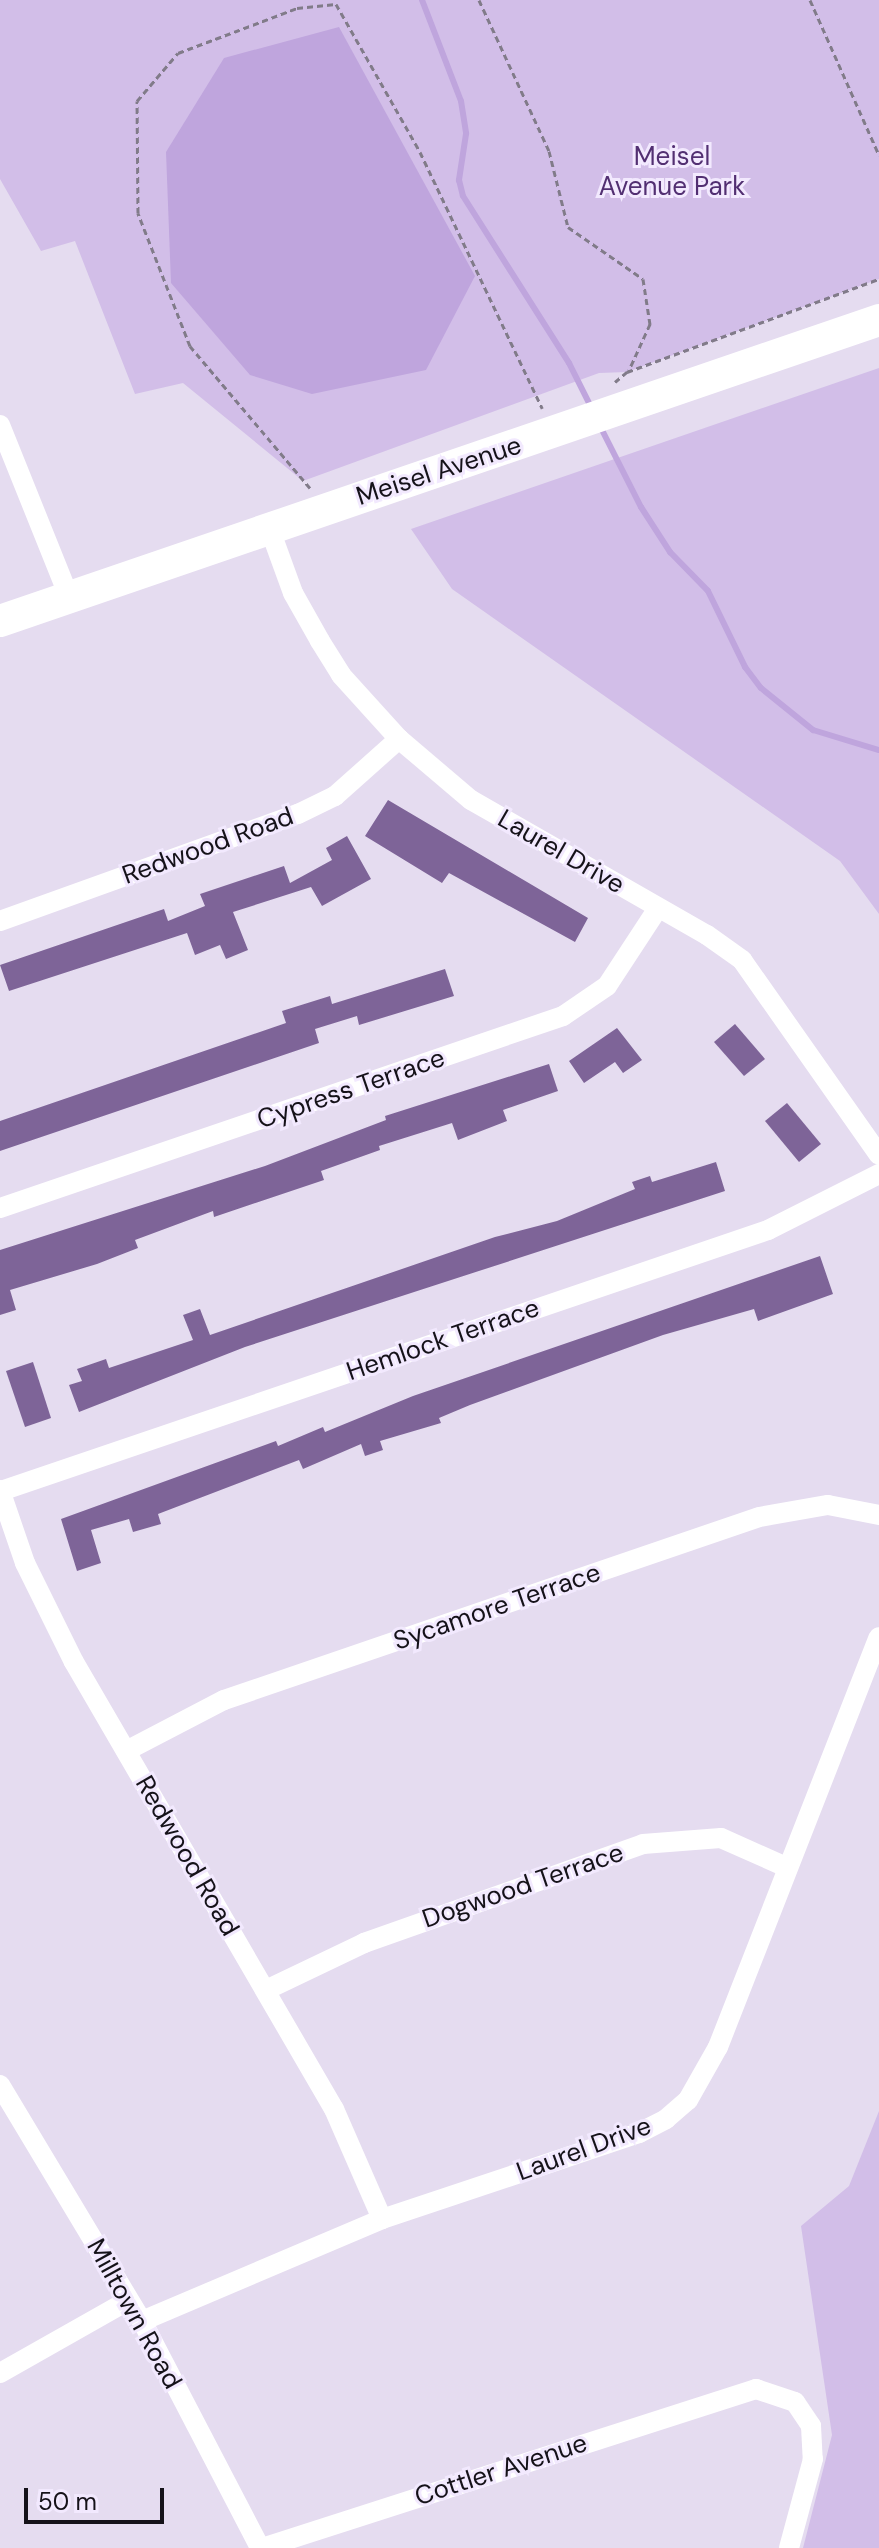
<!DOCTYPE html>
<style>
body{margin:0}
#map{position:relative;width:879px;height:2548px;overflow:hidden;background:#e5dcf0;font-family:"DM Sans",sans-serif}
div>[style]{position:absolute}
.green>*{inset:0;background:#d2bee8}
.water>*{inset:0;background:#bfa5dd}
.stream>*{height:6px;margin:-3px;padding:0 3px;transform-origin:3px;border-radius:3px;background:#bfa5dd}
.building>*{inset:0;background:#7e6498}
.path>*{height:3px;margin-top:-1.5px;transform-origin:0;background:repeating-linear-gradient(90deg,#817b89 0 6px,transparent 0 10px)}
.street>*{height:20px;margin:-10px;padding:0 10px;transform-origin:10px;border-radius:10px;background:#fff}
.primary>*{height:32px;margin:-16px;padding:0 16px;transform-origin:16px;border-radius:16px;background:#fff}
span{translate:-50% -50%;white-space:nowrap;text-align:center;line-height:1.15;-webkit-text-stroke:6px #f2e9fe;paint-order:stroke}
.park-label{font-size:26px;color:#522f72}
.street-label{font-size:26px;color:#151219}
.scale{position:absolute;left:24px;top:2488px;width:140px;height:36px;box-sizing:border-box;border:4px solid #151219;border-top:0;padding-left:10px;font-size:24px;line-height:28px;white-space:nowrap;color:#151219;-webkit-text-stroke:6px #f2e9fe;paint-order:stroke}
</style>
<div id="map">
<div class="green">
<i style="clip-path:polygon(0 0,879px 0,879px 279px,627px 372px,599px 373px,303px 481px,183px 383px,135px 394px,75px 241px,41px 251px,0 179px)"></i>
<i style="clip-path:polygon(879px 368px,879px 914px,840px 861px,452px 589px,411px 529px)"></i>
<i style="clip-path:polygon(879px 2111px,879px 2548px,803px 2548px,832px 2435px,801px 2226px,849px 2186px)"></i>
</div>
<div class="water">
<i style="clip-path:polygon(339px 27px,475px 276px,426px 370px,312px 394px,250px 375px,171px 283px,166px 152px,224px 58px)"></i>
</div>
<div class="stream">
<i style="left:422px;top:0;width:108px;rotate:68.9deg"></i>
<i style="left:461px;top:101px;width:33px;rotate:81deg"></i>
<i style="left:466px;top:134px;width:47px;rotate:98.7deg"></i>
<i style="left:459px;top:180px;width:16px;rotate:76deg"></i>
<i style="left:463px;top:196px;width:198px;rotate:57.6deg"></i>
<i style="left:569px;top:363px;width:49px;rotate:63.4deg"></i>
<i style="left:599px;top:424px;width:93px;rotate:63.2deg"></i>
<i style="left:641px;top:507px;width:54px;rotate:57.2deg"></i>
<i style="left:670px;top:552px;width:54px;rotate:45.7deg"></i>
<i style="left:708px;top:591px;width:85px;rotate:64deg"></i>
<i style="left:745px;top:667px;width:26px;rotate:53deg"></i>
<i style="left:761px;top:688px;width:67px;rotate:38.9deg"></i>
<i style="left:813px;top:730px;width:69px;rotate:16.9deg"></i>
</div>
<div class="building">
<i style="clip-path:polygon(388px 800px,588px 918px,575px 942px,449px 873px,442px 883px,365px 836px)"></i>
<i style="clip-path:polygon(347px 836px,371px 879px,322px 906px,311px 887px,233px 912px,248px 950px,226px 959px,220px 945px,195px 955px,187px 933px,9px 991px,0 965px,164px 909px,168px 921px,205px 906px,200px 894px,284px 866px,290px 883px,332px 860px,326px 848px)"></i>
<i style="clip-path:polygon(445px 969px,454px 996px,359px 1025px,357px 1016px,315px 1029px,319px 1043px,0 1151px,0 1121px,286px 1023px,282px 1011px,330px 996px,332px 1004px)"></i>
<i style="clip-path:polygon(735px 1024px,765px 1059px,744px 1076px,714px 1042px)"></i>
<i style="clip-path:polygon(617px 1028px,642px 1060px,623px 1073px,615px 1062px,584px 1083px,569px 1061px)"></i>
<i style="clip-path:polygon(549px 1064px,558px 1091px,503px 1110px,507px 1121px,458px 1140px,452px 1123px,379px 1146px,380px 1150px,321px 1171px,324px 1180px,214px 1217px,213px 1211px,135px 1240px,138px 1248px,97px 1264px,10px 1290px,16px 1310px,0 1315px,0 1250px,265px 1166px,386px 1120px,385px 1116px)"></i>
<i style="clip-path:polygon(787px 1103px,821px 1144px,799px 1162px,765px 1121px)"></i>
<i style="clip-path:polygon(716px 1162px,725px 1191px,245px 1347px,79px 1412px,69px 1385px,82px 1381px,77px 1369px,106px 1359px,109px 1368px,193px 1340px,183px 1315px,200px 1309px,210px 1335px,495px 1237px,557px 1221px,635px 1189px,632px 1182px,650px 1176px,652px 1182px)"></i>
<i style="clip-path:polygon(820px 1256px,833px 1294px,758px 1321px,754px 1309px,663px 1335px,470px 1405px,439px 1418px,441px 1423px,380px 1441px,383px 1450px,365px 1456px,361px 1444px,303px 1469px,299px 1460px,158px 1514px,161px 1524px,133px 1532px,129px 1519px,91px 1530px,101px 1563px,77px 1571px,61px 1519px,276px 1441px,278px 1446px,323px 1427px,325px 1432px,413px 1396px)"></i>
<i style="clip-path:polygon(33px 1362px,51px 1418px,25px 1427px,6px 1371px)"></i>
</div>
<div class="path">
<i style="left:479px;top:0;width:166px;rotate:65.1deg"></i>
<i style="left:549px;top:151px;width:78px;rotate:76deg"></i>
<i style="left:568px;top:227px;width:91px;rotate:34.7deg"></i>
<i style="left:643px;top:279px;width:46px;rotate:81.2deg"></i>
<i style="left:650px;top:324px;width:51px;rotate:114.5deg"></i>
<i style="left:810px;top:0;width:170px;rotate:66deg"></i>
<i style="left:615px;top:382px;width:16px;rotate:-40deg"></i>
<i style="left:627px;top:372px;width:269px;rotate:-20.3deg"></i>
<i style="left:310px;top:488px;width:186px;rotate:-130.2deg"></i>
<i style="left:190px;top:346px;width:143px;rotate:-111.4deg"></i>
<i style="left:138px;top:213px;width:112px;rotate:-90.5deg"></i>
<i style="left:137px;top:101px;width:63px;rotate:-49.5deg"></i>
<i style="left:178px;top:53px;width:127px;rotate:-20.7deg"></i>
<i style="left:297px;top:8px;width:39px;rotate:-6deg"></i>
<i style="left:336px;top:4px;width:170px;rotate:60.4deg"></i>
<i style="left:420px;top:152px;width:284px;rotate:64.5deg"></i>
</div>
<div class="street">
<i style="left:0;top:425px;width:185px;rotate:68.1deg"></i>
<i style="left:269px;top:527px;width:70px;rotate:70deg"></i>
<i style="left:293px;top:593px;width:55px;rotate:60.6deg"></i>
<i style="left:320px;top:641px;width:40px;rotate:58deg"></i>
<i style="left:341px;top:675px;width:86px;rotate:47.8deg"></i>
<i style="left:399px;top:739px;width:94px;rotate:40.3deg"></i>
<i style="left:471px;top:800px;width:272px;rotate:29.8deg"></i>
<i style="left:707px;top:935px;width:43px;rotate:35.5deg"></i>
<i style="left:742px;top:960px;width:238px;rotate:54.9deg"></i>
<i style="left:0;top:921px;width:317px;rotate:-19.8deg"></i>
<i style="left:298px;top:814px;width:41px;rotate:-25.9deg"></i>
<i style="left:335px;top:796px;width:86px;rotate:-41.7deg"></i>
<i style="left:0;top:1208px;width:595px;rotate:-18.83deg"></i>
<i style="left:563px;top:1016px;width:53px;rotate:-34.3deg"></i>
<i style="left:607px;top:986px;width:93px;rotate:-56.8deg"></i>
<i style="left:0;top:1490px;width:77px;rotate:71.1deg"></i>
<i style="left:25px;top:1563px;width:110px;rotate:63.7deg"></i>
<i style="left:74px;top:1662px;width:517px;rotate:59.82deg"></i>
<i style="left:334px;top:2109px;width:120px;rotate:66.4deg"></i>
<i style="left:1px;top:1491px;width:810px;rotate:-18.79deg"></i>
<i style="left:768px;top:1230px;width:124px;rotate:-26.8deg"></i>
<i style="left:126px;top:1751px;width:110px;rotate:-27.5deg"></i>
<i style="left:224px;top:1700px;width:565px;rotate:-18.88deg"></i>
<i style="left:759px;top:1517px;width:70px;rotate:-9.9deg"></i>
<i style="left:828px;top:1505px;width:52px;rotate:11.1deg"></i>
<i style="left:266px;top:1990px;width:109px;rotate:-25.6deg"></i>
<i style="left:364px;top:1943px;width:296px;rotate:-19.5deg"></i>
<i style="left:643px;top:1844px;width:78px;rotate:-4.4deg"></i>
<i style="left:721px;top:1838px;width:71px;rotate:24deg"></i>
<i style="left:0;top:2085px;width:275px;rotate:59deg"></i>
<i style="left:142px;top:2321px;width:256px;rotate:62.5deg"></i>
<i style="left:142px;top:2321px;width:261px;rotate:-23deg"></i>
<i style="left:382px;top:2219px;width:271px;rotate:-18.5deg"></i>
<i style="left:639px;top:2133px;width:30px;rotate:-27deg"></i>
<i style="left:666px;top:2119px;width:29px;rotate:-41deg"></i>
<i style="left:688px;top:2100px;width:61px;rotate:-60.5deg"></i>
<i style="left:718px;top:2047px;width:440px;rotate:-68.6deg"></i>
<i style="left:0;top:2373px;width:148px;rotate:-29.5deg"></i>
<i style="left:262px;top:2548px;width:519px;rotate:-17.84deg"></i>
<i style="left:756px;top:2389px;width:41px;rotate:18.4deg"></i>
<i style="left:795px;top:2402px;width:29px;rotate:56deg"></i>
<i style="left:811px;top:2426px;width:33px;rotate:87deg"></i>
<i style="left:813px;top:2459px;width:92px;rotate:105.1deg"></i>
</div>
<div class="primary">
<i style="left:0;top:621px;width:929px;rotate:-18.9deg"></i>
</div>
<div class="park-label">
<span style="left:672px;top:172px">Meisel<br>Avenue Park</span>
</div>
<div class="street-label">
<span style="left:439px;top:471px;rotate:-18deg">Meisel Avenue</span>
<span style="left:208px;top:846px;rotate:-20deg">Redwood Road</span>
<span style="left:561px;top:852px;rotate:30deg">Laurel Drive</span>
<span style="left:351px;top:1089px;rotate:-19deg">Cypress Terrace</span>
<span style="left:443px;top:1340px;rotate:-19deg">Hemlock Terrace</span>
<span style="left:497px;top:1607px;rotate:-19deg">Sycamore Terrace</span>
<span style="left:187px;top:1856px;rotate:60deg">Redwood Road</span>
<span style="left:523px;top:1886px;rotate:-19deg">Dogwood Terrace</span>
<span style="left:584px;top:2149px;rotate:-20deg">Laurel Drive</span>
<span style="left:134px;top:2314px;rotate:61deg">Milltown Road</span>
<span style="left:501px;top:2470px;rotate:-18deg">Cottler Avenue</span>
</div>
<div class="scale">50 m</div>
</div>
